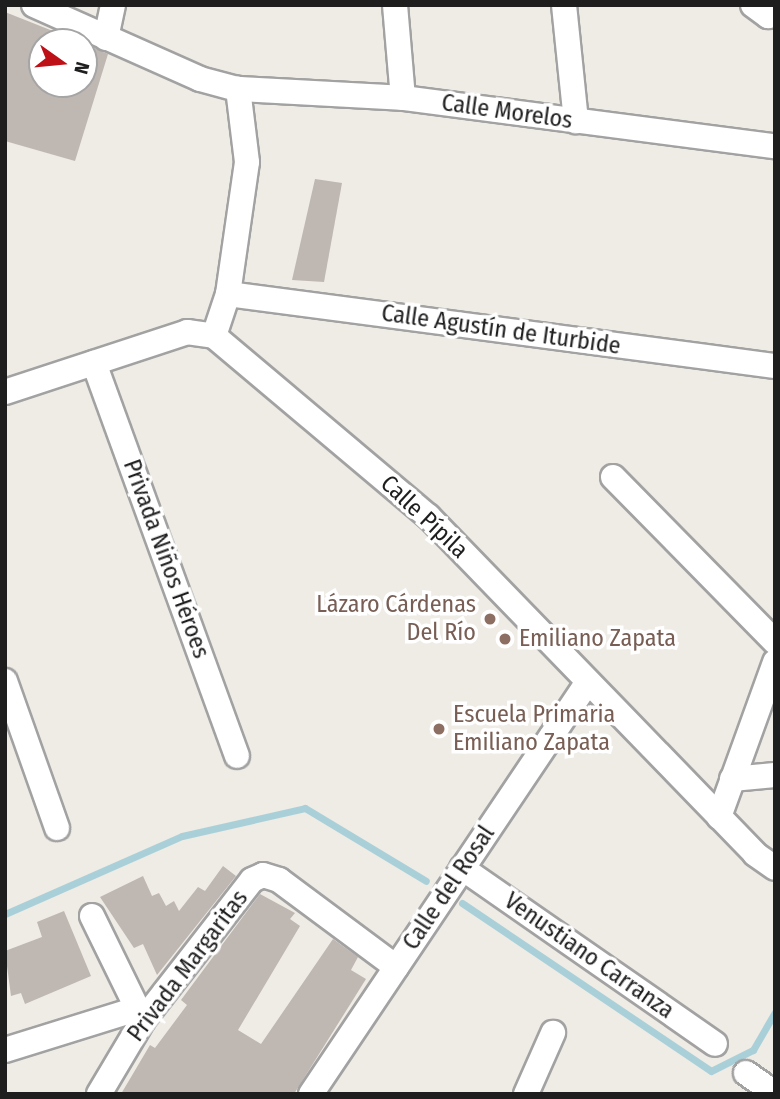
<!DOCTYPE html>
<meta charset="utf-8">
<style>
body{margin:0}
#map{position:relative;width:780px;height:1099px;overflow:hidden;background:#efebe5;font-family:"Fira Sans Condensed",sans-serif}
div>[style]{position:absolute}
.stream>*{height:7px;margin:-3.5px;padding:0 3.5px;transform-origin:3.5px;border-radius:3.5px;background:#a9d0d9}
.building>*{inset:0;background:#bfb7b2}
.roads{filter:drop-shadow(2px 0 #a2a2a2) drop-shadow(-2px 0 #a2a2a2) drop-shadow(0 2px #a2a2a2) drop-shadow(0 -2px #a2a2a2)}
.minor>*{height:24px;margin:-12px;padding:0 12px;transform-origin:12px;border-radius:12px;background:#fff}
.dots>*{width:19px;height:19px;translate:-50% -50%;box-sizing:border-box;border:4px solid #fff;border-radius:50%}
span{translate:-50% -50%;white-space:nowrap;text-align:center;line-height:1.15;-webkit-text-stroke:7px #fff;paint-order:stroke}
.street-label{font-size:24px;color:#1e1e1e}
.education-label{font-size:24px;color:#785e54}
.right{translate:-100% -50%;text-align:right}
.left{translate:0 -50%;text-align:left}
.frame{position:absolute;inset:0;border:7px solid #1e1e1e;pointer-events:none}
.north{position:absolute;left:28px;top:28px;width:70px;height:70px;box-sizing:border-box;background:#fff;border:2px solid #a5a5a5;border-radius:50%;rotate:105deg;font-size:19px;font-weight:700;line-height:28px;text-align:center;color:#1e1e1e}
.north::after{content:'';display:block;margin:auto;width:24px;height:32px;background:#bd1017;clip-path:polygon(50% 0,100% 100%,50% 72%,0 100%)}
</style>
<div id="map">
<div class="stream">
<i style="left:462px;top:903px;width:300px;rotate:34deg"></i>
<i style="left:711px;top:1071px;width:47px;rotate:-26.6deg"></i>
<i style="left:753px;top:1050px;width:44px;rotate:-59.9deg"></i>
<i style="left:5px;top:914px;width:193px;rotate:-23.8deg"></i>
<i style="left:182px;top:836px;width:126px;rotate:-12.8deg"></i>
<i style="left:305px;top:808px;width:141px;rotate:31.1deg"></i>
</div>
<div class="building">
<i style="clip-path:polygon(5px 12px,78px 41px,42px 42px,42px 84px,84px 84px,84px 44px,108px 54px,75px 161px,5px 141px)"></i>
<i style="clip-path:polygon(315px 179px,342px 183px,324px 282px,292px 280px)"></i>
<i style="clip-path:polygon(223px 866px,236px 876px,157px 975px,143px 944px,134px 948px,100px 897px,143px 876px,152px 896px,159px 893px,166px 906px,174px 901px,179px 911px,198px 887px,205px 891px)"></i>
<i style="clip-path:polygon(260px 894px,295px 913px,290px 919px,300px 926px,238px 1030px,261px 1044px,333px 939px,358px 957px,351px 970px,366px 979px,294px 1094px,121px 1094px,150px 1045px,155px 1048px,187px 1005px,181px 1000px)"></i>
<i style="clip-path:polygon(64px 911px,91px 976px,25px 1004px,21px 993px,11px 996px,5px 951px,42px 937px,37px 922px)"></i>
</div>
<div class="roads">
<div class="minor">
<i style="left:34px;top:5px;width:182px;rotate:24deg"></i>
<i style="left:200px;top:79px;width:39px;rotate:15deg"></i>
<i style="left:238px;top:89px;width:165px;rotate:3.1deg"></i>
<i style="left:403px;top:98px;width:375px;rotate:7.4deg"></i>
<i style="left:395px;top:5px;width:93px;rotate:85.1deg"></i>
<i style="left:564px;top:5px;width:117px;rotate:84.1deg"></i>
<i style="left:753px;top:5px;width:19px;rotate:36deg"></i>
<i style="left:768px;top:16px;width:12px;rotate:-66deg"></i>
<i style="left:106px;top:38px;width:34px;rotate:-78deg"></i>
<i style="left:228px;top:294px;width:552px;rotate:7.5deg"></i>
<i style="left:214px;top:336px;width:44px;rotate:-71.6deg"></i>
<i style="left:228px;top:294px;width:133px;rotate:-81.8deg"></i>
<i style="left:247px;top:162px;width:74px;rotate:-97deg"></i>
<i style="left:94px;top:363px;width:418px;rotate:70deg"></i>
<i style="left:5px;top:392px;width:192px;rotate:-18.2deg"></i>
<i style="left:187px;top:332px;width:27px;rotate:8deg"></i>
<i style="left:214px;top:336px;width:280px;rotate:40.1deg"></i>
<i style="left:428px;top:516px;width:470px;rotate:45.9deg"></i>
<i style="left:755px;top:854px;width:24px;rotate:35deg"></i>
<i style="left:613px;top:477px;width:231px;rotate:45.5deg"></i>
<i style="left:5px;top:681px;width:156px;rotate:70.5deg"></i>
<i style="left:732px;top:779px;width:43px;rotate:-5.3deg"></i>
<i style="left:719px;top:817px;width:165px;rotate:-70.1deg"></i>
<i style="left:462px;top:868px;width:308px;rotate:34.8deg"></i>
<i style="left:92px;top:916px;width:116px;rotate:63.9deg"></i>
<i style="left:5px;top:1050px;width:138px;rotate:-17.3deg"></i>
<i style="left:746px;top:1073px;width:35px;rotate:35deg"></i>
<i style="left:99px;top:1094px;width:86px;rotate:-59.3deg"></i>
<i style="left:143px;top:1020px;width:177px;rotate:-52.1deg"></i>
<i style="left:252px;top:880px;width:12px;rotate:-24deg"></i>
<i style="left:263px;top:875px;width:17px;rotate:17deg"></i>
<i style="left:279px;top:880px;width:146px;rotate:36.6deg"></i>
<i style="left:311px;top:1094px;width:496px;rotate:-56.1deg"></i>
<i style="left:526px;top:1094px;width:67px;rotate:-66.1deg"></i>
</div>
</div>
<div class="dots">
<i style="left:490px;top:619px;background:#8d6e63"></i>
<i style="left:505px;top:639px;background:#8d6e63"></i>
<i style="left:439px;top:729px;background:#8d6e63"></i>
</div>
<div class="street-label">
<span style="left:507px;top:112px;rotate:8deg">Calle Morelos</span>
<span style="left:501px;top:330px;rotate:8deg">Calle Agustín de Iturbide</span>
<span style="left:424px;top:517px;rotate:43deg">Calle Pípila</span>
<span style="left:166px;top:559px;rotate:70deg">Privada Niños Héroes</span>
<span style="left:449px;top:888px;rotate:-56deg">Calle del Rosal</span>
<span style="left:589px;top:956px;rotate:35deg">Venustiano Carranza</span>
<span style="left:188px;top:966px;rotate:-53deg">Privada Margaritas</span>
</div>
<div class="education-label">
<span class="right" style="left:476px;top:619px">Lázaro Cárdenas<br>Del Río</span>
<span class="left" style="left:519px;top:639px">Emiliano Zapata</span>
<span class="left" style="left:453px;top:729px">Escuela Primaria<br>Emiliano Zapata</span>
</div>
<div class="frame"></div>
<div class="north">N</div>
</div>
